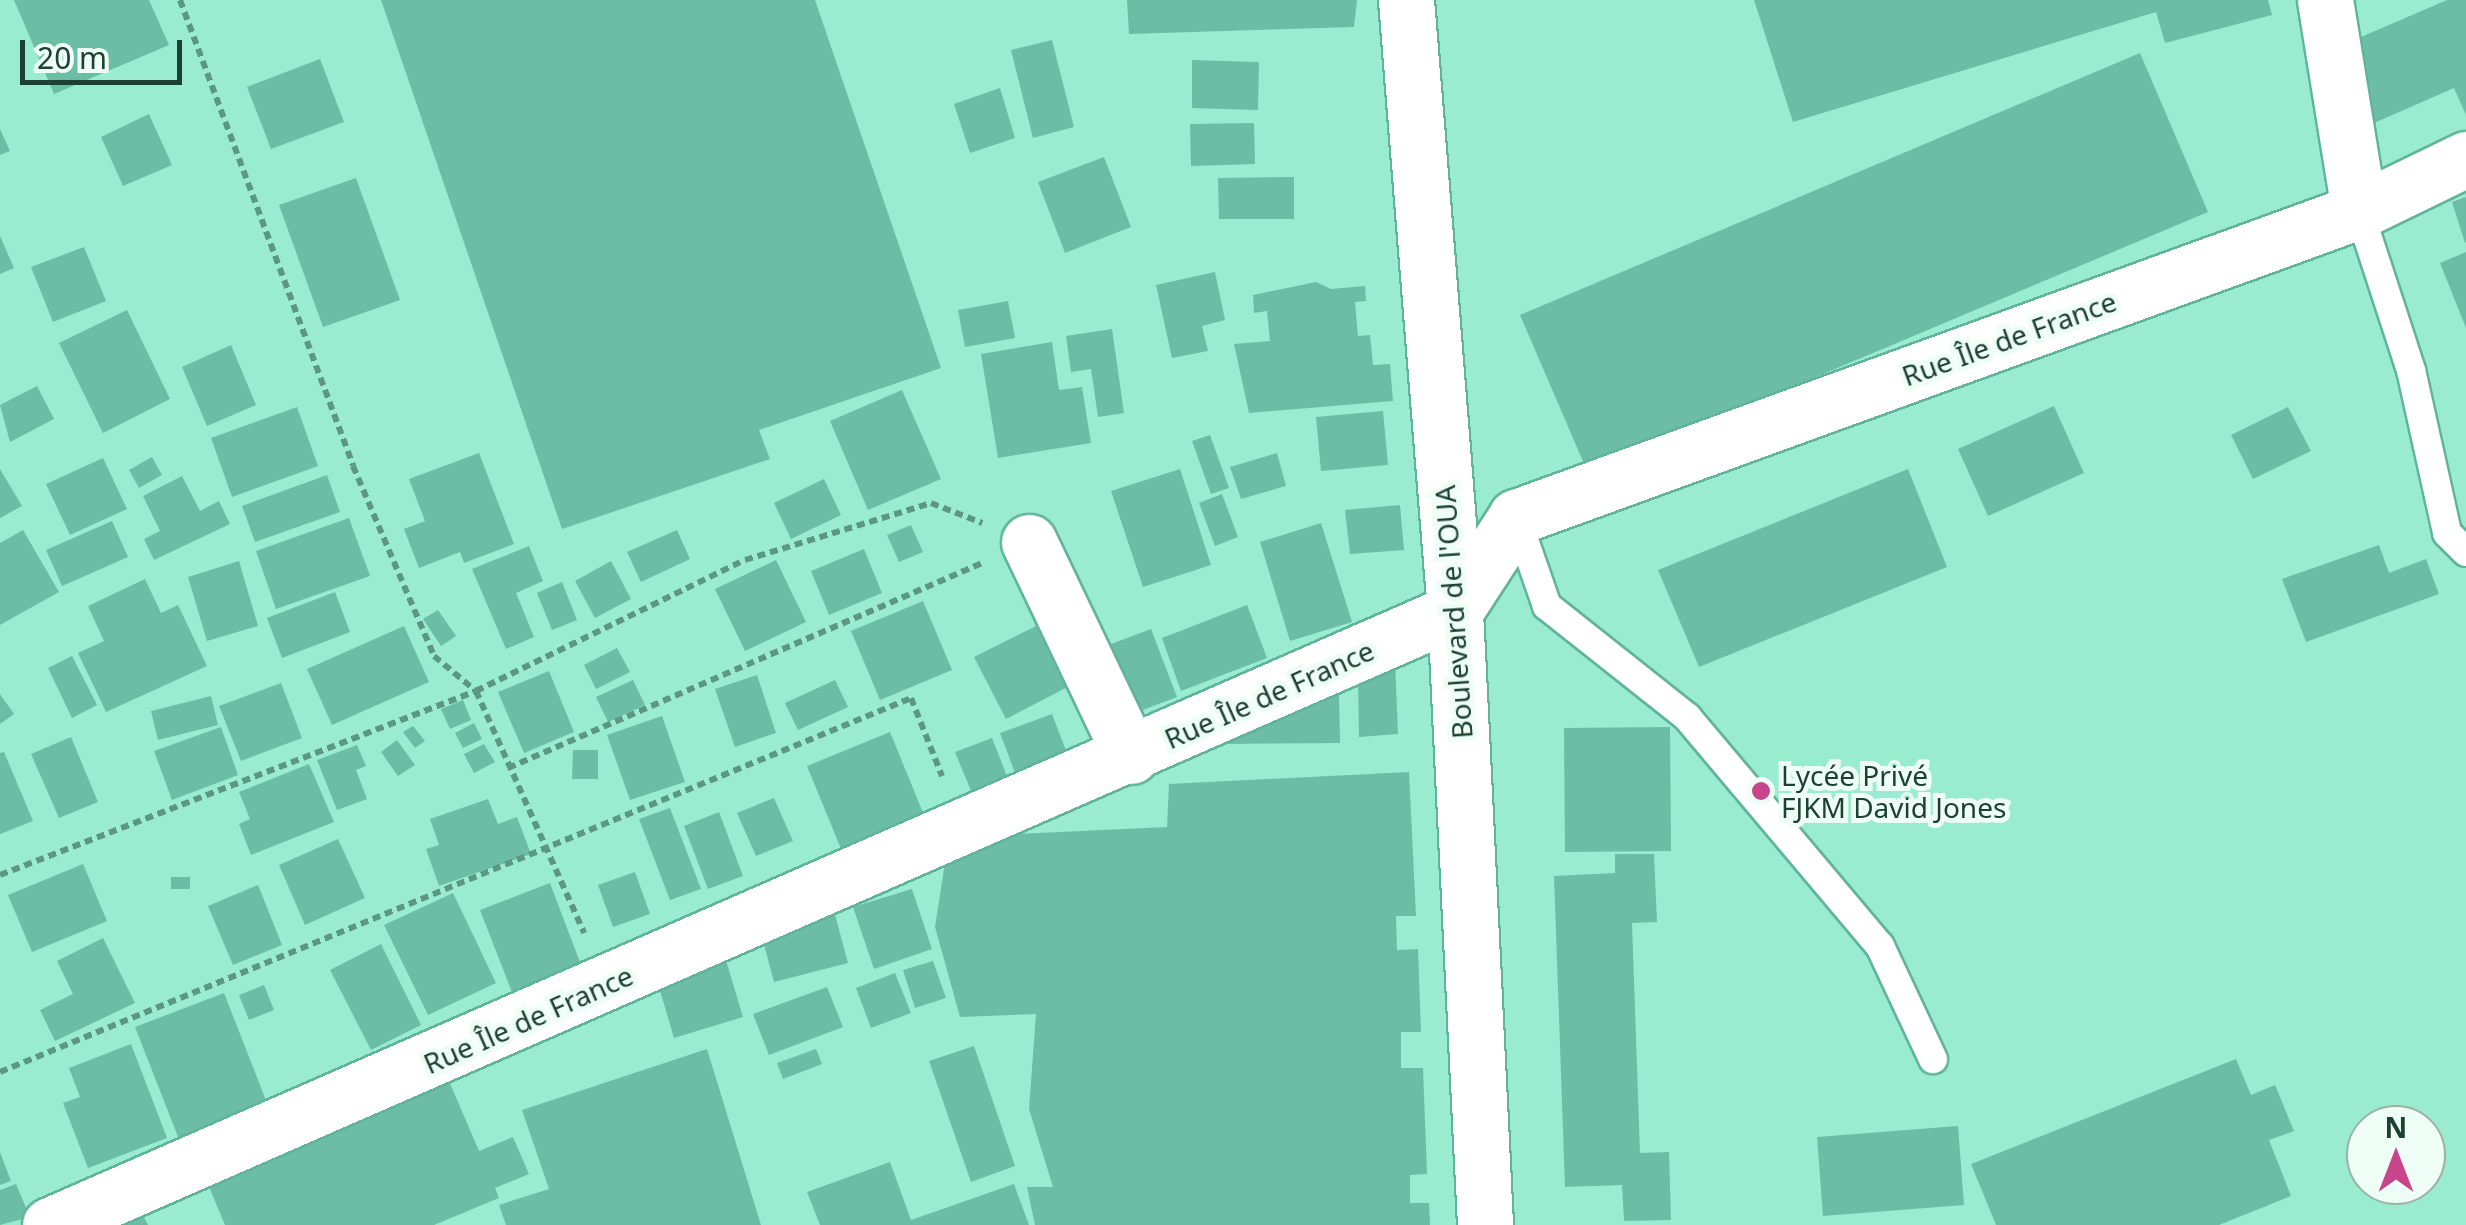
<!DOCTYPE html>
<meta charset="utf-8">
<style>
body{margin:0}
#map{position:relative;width:2466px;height:1225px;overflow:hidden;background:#99ecd0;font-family:"Noto Sans",sans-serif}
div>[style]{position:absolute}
.building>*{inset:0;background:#6bbea3}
.path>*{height:6px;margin-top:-3px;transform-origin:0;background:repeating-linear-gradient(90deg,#5c9784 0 8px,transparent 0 13px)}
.roads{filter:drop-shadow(2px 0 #61b49a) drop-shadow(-2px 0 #61b49a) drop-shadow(0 2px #61b49a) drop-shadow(0 -2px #61b49a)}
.service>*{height:28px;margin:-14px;padding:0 14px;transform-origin:14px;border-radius:14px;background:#fff}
.minor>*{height:55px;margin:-27.5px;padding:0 27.5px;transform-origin:27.5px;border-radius:27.5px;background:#fff}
.secondary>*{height:55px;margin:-27.5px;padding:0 27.5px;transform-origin:27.5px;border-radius:27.5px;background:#fff}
.dots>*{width:28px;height:28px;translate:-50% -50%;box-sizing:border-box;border:5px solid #eefef7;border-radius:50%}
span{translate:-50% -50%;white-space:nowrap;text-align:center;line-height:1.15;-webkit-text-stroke:10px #eefef7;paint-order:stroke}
.street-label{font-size:28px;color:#1d4035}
.poi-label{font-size:28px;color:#1d4035}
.left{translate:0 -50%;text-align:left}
.north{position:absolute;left:2346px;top:1105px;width:100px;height:100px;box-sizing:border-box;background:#eefef7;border:2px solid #9ab2a9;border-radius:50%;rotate:0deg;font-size:28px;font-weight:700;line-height:40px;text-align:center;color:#1d4035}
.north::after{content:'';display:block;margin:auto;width:35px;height:45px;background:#c8458c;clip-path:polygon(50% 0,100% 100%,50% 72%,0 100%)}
.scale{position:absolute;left:20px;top:40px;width:162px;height:45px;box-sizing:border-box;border:5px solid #1d4035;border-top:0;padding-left:12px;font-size:30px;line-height:35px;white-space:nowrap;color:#1d4035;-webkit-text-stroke:8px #eefef7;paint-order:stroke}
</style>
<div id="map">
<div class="building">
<i style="clip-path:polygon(14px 0,149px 0,169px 45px,54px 94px)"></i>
<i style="clip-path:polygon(381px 0,815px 0,941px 368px,759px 430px,770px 459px,562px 529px)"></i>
<i style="clip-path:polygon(1127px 0,1357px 0,1354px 27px,1129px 34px)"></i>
<i style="clip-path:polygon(1754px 0,2268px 0,2272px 15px,2165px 43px,2156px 12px,1793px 122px)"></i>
<i style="clip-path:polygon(2447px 0,2466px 0,2466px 115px,2454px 88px,2374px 123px,2340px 46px)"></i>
<i style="clip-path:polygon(1052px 40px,1074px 127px,1033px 138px,1011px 50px)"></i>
<i style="clip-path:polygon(2140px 53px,2208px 212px,1588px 473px,1520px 315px)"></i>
<i style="clip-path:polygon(320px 59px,344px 122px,271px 149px,247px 87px)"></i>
<i style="clip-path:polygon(1192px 60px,1259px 62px,1258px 110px,1192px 108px)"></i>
<i style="clip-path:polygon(1000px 88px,1015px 138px,970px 153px,954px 104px)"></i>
<i style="clip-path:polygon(149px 114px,172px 165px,123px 186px,101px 137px)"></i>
<i style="clip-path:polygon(1254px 123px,1255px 164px,1191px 166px,1190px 124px)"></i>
<i style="clip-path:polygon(0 129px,10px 151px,0 155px)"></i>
<i style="clip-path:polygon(1104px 157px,1131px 227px,1065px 253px,1038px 182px)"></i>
<i style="clip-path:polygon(1294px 177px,1294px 219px,1219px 219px,1218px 178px)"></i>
<i style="clip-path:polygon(356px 178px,400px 300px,323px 327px,279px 205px)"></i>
<i style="clip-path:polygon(2466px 197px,2466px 242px,2465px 243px,2452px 202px)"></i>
<i style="clip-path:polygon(0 236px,14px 268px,0 274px)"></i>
<i style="clip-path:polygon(84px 247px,106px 301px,53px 322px,31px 267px)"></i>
<i style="clip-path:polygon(2466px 252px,2466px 328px,2440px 263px)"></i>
<i style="clip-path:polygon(1215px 272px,1225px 320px,1202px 326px,1208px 351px,1172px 358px,1156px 285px)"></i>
<i style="clip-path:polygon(1316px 282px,1331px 289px,1365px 286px,1366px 301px,1355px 302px,1358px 336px,1370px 335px,1373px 365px,1390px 364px,1393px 401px,1249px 413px,1234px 344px,1270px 341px,1267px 311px,1254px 313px,1253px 295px)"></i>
<i style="clip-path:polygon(1008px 301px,1015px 338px,965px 347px,958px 310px)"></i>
<i style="clip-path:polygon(127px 310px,170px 399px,103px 433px,59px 343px)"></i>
<i style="clip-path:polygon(1112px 329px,1124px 413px,1098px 417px,1091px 369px,1071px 372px,1066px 336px)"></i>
<i style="clip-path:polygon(1052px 342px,1059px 390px,1082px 387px,1091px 443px,998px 458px,981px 354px)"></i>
<i style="clip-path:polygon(231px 345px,256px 405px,207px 426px,182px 367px)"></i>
<i style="clip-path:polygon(37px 386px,54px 419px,10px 442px,0 405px)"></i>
<i style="clip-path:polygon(902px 390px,941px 479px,868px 510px,830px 421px)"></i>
<i style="clip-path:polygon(2054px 406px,2084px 473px,1988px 516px,1958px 449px)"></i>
<i style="clip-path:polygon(297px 407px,318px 466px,232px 497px,211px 438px)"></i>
<i style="clip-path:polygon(2288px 407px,2311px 451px,2253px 479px,2231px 435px)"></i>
<i style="clip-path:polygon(1383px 411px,1388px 465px,1321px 471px,1316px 417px)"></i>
<i style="clip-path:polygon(1210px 435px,1229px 488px,1211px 494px,1192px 441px)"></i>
<i style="clip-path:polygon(479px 453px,514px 544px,464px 563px,460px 552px,419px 568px,404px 529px,425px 521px,409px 479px)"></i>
<i style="clip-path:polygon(1277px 453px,1286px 486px,1241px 499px,1230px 467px)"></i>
<i style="clip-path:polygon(152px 457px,162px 475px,139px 488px,129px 470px)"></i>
<i style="clip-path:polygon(103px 458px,127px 509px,70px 535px,46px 484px)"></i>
<i style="clip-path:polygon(0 469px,22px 506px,0 518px)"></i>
<i style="clip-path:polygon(1180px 469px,1211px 565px,1143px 587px,1111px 491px)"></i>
<i style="clip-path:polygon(1908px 469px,1947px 567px,1699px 667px,1658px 570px)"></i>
<i style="clip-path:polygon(327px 475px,340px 512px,255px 542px,242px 506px)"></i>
<i style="clip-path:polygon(182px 476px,200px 511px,219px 501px,230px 524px,154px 560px,144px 539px,160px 531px,143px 496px)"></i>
<i style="clip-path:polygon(824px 479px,841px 515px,791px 539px,774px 503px)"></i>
<i style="clip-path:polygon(1222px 494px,1238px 537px,1215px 546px,1199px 503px)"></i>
<i style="clip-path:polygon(1400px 505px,1404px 550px,1350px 554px,1345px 510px)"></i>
<i style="clip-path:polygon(349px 518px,370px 576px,276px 609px,256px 551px)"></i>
<i style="clip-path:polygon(112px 521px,128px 557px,62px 586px,46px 550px)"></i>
<i style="clip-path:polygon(1321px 523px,1352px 622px,1290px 641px,1260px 542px)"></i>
<i style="clip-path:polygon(911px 525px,923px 552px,899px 562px,887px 535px)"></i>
<i style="clip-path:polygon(23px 530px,59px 592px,0 625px,0 543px)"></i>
<i style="clip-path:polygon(677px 530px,690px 559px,641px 582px,627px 552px)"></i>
<i style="clip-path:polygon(2379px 545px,2389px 573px,2426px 559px,2439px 594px,2306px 642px,2282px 579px)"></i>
<i style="clip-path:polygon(529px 546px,543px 581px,516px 593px,534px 637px,506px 649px,472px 569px)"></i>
<i style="clip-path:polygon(864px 549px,882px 593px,829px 615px,811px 571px)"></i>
<i style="clip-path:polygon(776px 560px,806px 622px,745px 651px,715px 589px)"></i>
<i style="clip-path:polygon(239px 561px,258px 626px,207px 641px,188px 577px)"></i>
<i style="clip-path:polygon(611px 561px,631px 599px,595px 618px,575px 581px)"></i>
<i style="clip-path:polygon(145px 579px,161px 613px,178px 605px,207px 666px,106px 712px,78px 653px,104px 641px,88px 606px)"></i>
<i style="clip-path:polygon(562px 582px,577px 620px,552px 630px,537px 593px)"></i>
<i style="clip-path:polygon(335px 592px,350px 632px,282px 658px,267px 618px)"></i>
<i style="clip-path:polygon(923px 601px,952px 670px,880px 700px,851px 631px)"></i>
<i style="clip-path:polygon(1247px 605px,1267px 658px,1181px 691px,1162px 638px)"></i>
<i style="clip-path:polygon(438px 610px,456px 636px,441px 646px,423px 619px)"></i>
<i style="clip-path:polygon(1052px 618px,1083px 679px,1006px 719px,974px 657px)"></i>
<i style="clip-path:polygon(404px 626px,429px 682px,332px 725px,307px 669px)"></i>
<i style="clip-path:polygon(1151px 629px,1177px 697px,1124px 717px,1098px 649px)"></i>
<i style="clip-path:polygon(617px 648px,630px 672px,596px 689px,584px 665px)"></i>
<i style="clip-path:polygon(72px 656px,97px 705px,72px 718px,48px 668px)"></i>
<i style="clip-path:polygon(1395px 661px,1398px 734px,1359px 737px,1358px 678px)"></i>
<i style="clip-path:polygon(549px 671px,574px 732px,524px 753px,498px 692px)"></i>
<i style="clip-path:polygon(757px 675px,776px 733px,735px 747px,715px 689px)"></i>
<i style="clip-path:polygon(633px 680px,645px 705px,608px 722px,596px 697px)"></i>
<i style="clip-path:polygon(835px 680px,848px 707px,798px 730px,785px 703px)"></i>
<i style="clip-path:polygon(281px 683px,302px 738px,241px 761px,219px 706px)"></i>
<i style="clip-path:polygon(1339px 693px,1340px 743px,1222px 744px)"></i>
<i style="clip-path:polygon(0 694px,14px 714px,0 724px)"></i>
<i style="clip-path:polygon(211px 696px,218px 725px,158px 740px,151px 711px)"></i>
<i style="clip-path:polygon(463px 700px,471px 720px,450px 729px,441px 709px)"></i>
<i style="clip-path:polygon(1052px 714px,1070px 761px,1018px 781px,1000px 733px)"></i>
<i style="clip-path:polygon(662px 716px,685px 782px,630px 800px,607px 735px)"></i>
<i style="clip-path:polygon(474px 723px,482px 739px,463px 748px,455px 733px)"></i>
<i style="clip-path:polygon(413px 726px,425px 741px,415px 748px,403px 732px)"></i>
<i style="clip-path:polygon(221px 727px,238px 775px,172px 800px,154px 751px)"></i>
<i style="clip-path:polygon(1670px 727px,1671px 851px,1565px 852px,1564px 728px)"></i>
<i style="clip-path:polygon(890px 732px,924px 815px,841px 849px,807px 766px)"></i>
<i style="clip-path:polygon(71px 737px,98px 802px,59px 818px,31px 754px)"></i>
<i style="clip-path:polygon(992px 738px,1012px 789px,976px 803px,955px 752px)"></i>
<i style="clip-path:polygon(397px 740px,415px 765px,398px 776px,381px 752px)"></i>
<i style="clip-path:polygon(484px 744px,495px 762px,474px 773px,464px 754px)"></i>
<i style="clip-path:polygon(357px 745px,366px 766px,356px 770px,367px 799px,337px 810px,317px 760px)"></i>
<i style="clip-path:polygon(573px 750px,598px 750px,598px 779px,572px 779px)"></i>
<i style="clip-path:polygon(4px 752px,33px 821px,0 834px,0 753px)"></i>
<i style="clip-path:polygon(309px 764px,334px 822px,251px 855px,239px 824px,250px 819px,239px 792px)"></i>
<i style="clip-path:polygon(1409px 772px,1416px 916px,1396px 916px,1397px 950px,1418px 949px,1421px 1032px,1401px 1032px,1401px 1068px,1423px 1068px,1427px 1174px,1410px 1175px,1410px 1203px,1429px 1203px,1430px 1225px,1035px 1225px,1027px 1187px,1053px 1187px,1029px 1109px,1036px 1014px,960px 1017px,935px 927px,949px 837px,1167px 827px,1169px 784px)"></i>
<i style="clip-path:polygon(774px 798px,793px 841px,756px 856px,737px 813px)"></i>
<i style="clip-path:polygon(488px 799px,498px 824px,517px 817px,531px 854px,439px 886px,426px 849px,439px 845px,430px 819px)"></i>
<i style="clip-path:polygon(670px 808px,701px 889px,670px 900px,639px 819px)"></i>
<i style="clip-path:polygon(719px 812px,743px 876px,708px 889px,684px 826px)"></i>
<i style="clip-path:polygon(338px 839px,365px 898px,305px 925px,279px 865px)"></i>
<i style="clip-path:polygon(1615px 854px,1654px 854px,1657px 922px,1632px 923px,1640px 1153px,1669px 1152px,1671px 1220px,1624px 1221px,1622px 1185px,1565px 1187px,1554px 876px,1615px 873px)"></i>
<i style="clip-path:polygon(83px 864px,107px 921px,32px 952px,8px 895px)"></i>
<i style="clip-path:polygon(635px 872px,650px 914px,613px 927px,598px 885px)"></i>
<i style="clip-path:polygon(171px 877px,190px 877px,190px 889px,171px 889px)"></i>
<i style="clip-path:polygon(550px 883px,581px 965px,512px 992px,480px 910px)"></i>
<i style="clip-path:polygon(258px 885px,282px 945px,233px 965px,208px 906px)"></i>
<i style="clip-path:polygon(912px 889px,932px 949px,874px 969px,853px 907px)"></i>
<i style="clip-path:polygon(453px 893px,496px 983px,428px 1015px,384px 925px)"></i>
<i style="clip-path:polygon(833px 907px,848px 963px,774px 982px,759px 926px)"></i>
<i style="clip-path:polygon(103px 938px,135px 1003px,55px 1041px,40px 1010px,73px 994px,57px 961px)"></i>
<i style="clip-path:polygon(381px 944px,421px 1025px,371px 1050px,330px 970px)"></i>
<i style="clip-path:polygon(723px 950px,743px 1017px,674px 1038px,654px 970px)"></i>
<i style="clip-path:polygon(933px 961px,946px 998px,915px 1008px,903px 970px)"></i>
<i style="clip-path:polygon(895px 973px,911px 1013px,871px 1028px,856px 988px)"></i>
<i style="clip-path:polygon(264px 985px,274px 1010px,249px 1020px,239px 995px)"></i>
<i style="clip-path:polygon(827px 987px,843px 1027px,769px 1055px,753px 1014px)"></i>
<i style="clip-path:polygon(224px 993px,269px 1108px,180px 1142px,135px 1027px)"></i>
<i style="clip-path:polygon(131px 1044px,167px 1138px,88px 1168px,63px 1103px,80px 1097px,69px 1068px)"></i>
<i style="clip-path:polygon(974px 1046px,1015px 1166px,971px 1182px,929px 1061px)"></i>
<i style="clip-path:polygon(707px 1049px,761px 1225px,506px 1225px,499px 1205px,549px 1189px,522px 1110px)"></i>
<i style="clip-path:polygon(816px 1049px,822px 1064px,783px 1079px,777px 1063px)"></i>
<i style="clip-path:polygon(2236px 1059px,2251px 1095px,2275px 1085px,2294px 1131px,2269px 1140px,2291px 1196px,2219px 1225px,1996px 1225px,1971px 1164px)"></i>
<i style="clip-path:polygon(443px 1067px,479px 1151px,513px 1137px,529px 1174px,495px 1188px,499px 1198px,434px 1225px,225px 1225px,201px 1168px)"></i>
<i style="clip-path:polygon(1958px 1126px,1964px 1205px,1823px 1216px,1817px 1137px)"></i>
<i style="clip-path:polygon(0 1152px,11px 1181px,0 1185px)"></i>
<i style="clip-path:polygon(890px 1162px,911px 1220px,1014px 1184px,1029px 1225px,820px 1225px,807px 1192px)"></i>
<i style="clip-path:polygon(16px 1184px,30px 1217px,0 1225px,0 1190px)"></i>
<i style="clip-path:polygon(144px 1217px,148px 1225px,124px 1225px)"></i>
</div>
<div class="path">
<i style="left:180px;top:0;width:497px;rotate:69.6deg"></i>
<i style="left:353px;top:466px;width:207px;rotate:66.9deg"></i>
<i style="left:434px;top:656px;width:55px;rotate:39.8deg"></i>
<i style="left:476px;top:691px;width:265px;rotate:65.9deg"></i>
<i style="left:508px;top:768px;width:516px;rotate:-23.39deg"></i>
<i style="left:0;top:875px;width:510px;rotate:-21.13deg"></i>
<i style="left:476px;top:691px;width:299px;rotate:-26deg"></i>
<i style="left:745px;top:560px;width:195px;rotate:-17deg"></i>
<i style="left:931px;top:503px;width:55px;rotate:21.4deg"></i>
<i style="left:0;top:1072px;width:985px;rotate:-22.32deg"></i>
<i style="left:911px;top:698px;width:84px;rotate:68.3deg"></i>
</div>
<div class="roads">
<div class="service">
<i style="left:2359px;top:211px;width:167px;rotate:71.9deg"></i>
<i style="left:2411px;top:370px;width:167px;rotate:77.5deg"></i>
<i style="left:2447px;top:533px;width:27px;rotate:45deg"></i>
<i style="left:1516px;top:517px;width:94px;rotate:70.8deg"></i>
<i style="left:1547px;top:606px;width:179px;rotate:38.4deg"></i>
<i style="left:1687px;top:717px;width:299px;rotate:49.9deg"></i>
<i style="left:1880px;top:946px;width:125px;rotate:64.9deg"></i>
</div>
<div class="minor">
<i style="left:2325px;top:0;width:214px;rotate:80.8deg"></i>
<i style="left:1029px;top:542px;width:237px;rotate:64.5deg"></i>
<i style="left:50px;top:1225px;width:1533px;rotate:-23.61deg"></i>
<i style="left:1455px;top:611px;width:112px;rotate:-57deg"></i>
<i style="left:1516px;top:517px;width:897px;rotate:-19.95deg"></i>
<i style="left:2359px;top:211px;width:119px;rotate:-25.9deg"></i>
</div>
<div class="secondary">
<i style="left:1406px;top:0;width:613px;rotate:85.41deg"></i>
<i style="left:1455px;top:611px;width:615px;rotate:87.2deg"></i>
</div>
</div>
<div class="dots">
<i style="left:1761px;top:791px;background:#c8458c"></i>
</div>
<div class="street-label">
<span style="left:2009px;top:338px;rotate:-20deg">Rue Île de France</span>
<span style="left:1453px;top:612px;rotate:-94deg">Boulevard de l'OUA</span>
<span style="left:1269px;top:694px;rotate:-24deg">Rue Île de France</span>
<span style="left:528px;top:1019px;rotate:-24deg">Rue Île de France</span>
</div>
<div class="poi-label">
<span class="left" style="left:1781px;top:791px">Lycée Privé<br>FJKM David Jones</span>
</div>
<div class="north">N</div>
<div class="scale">20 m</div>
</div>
